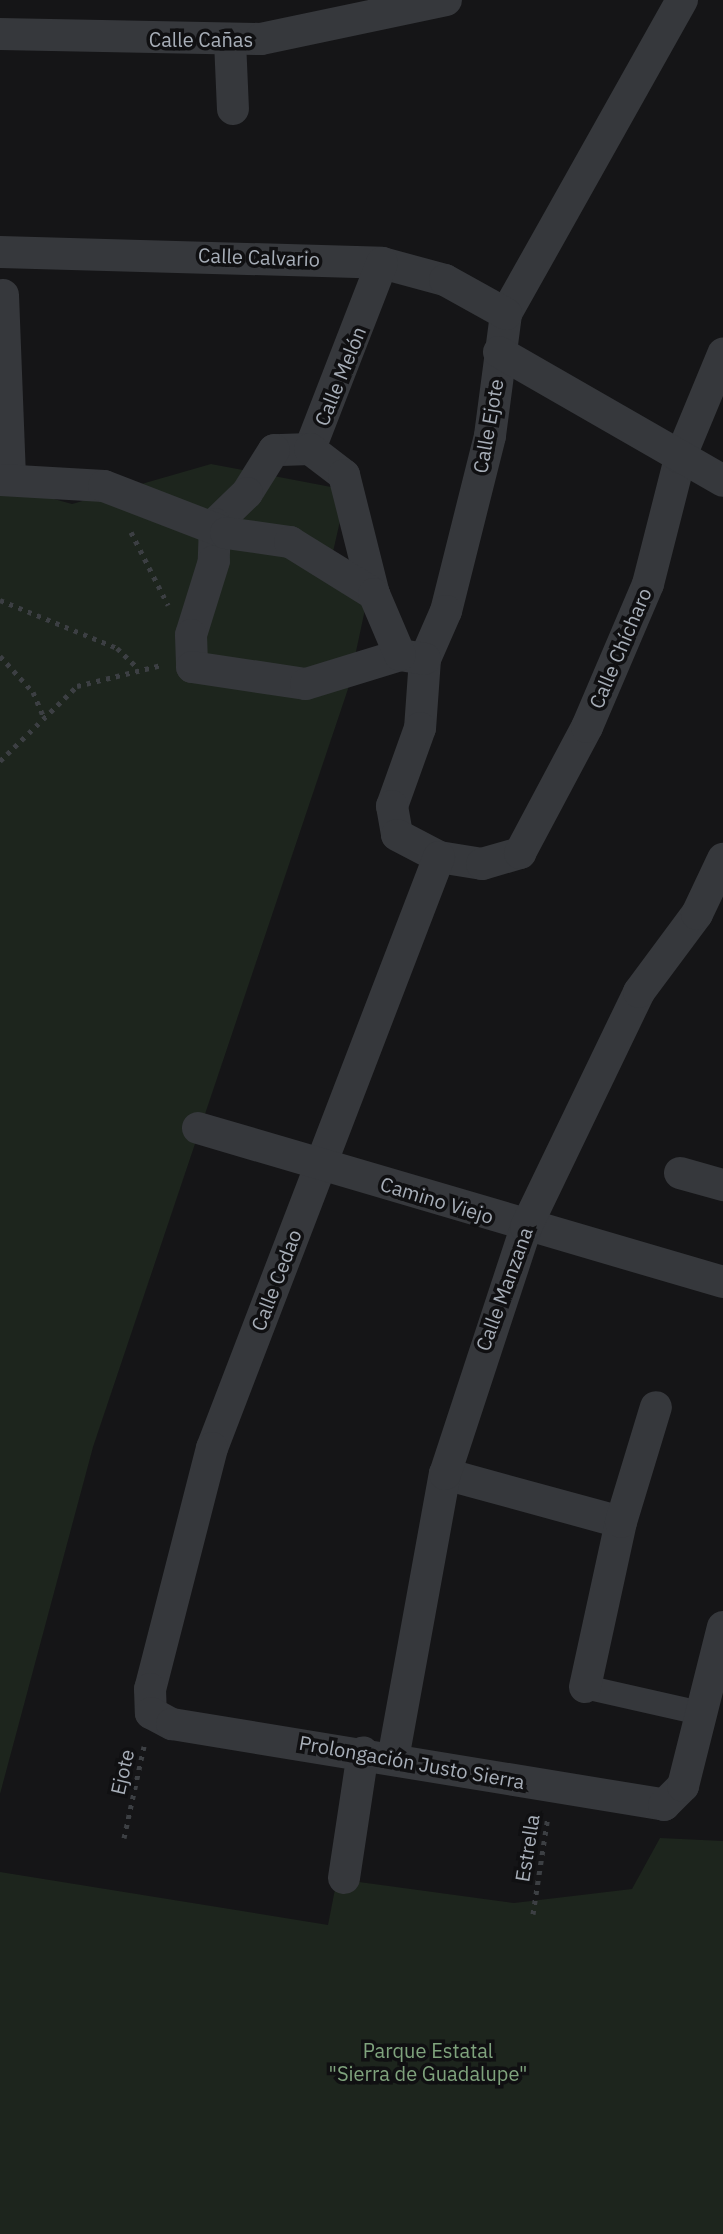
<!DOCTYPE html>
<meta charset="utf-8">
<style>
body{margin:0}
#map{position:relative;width:723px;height:2234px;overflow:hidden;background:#151517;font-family:"IBM Plex Sans",sans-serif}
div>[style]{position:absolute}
.green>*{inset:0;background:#1d251d}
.path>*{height:5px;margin-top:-2.5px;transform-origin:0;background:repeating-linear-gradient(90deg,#3c3f43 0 4px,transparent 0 10px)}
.pedestrian>*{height:24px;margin:-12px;padding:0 12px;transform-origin:12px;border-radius:12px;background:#36383c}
.minor>*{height:32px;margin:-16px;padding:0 16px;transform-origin:16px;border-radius:16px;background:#36383c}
span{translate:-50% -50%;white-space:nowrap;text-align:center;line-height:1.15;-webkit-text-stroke:7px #101012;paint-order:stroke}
.street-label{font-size:20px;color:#a7aeb8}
.park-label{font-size:20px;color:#7fa37d}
</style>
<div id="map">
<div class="green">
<i style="clip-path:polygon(211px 464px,347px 490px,328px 574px,370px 586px,348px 689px,93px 1447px,0 1794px,0 484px,72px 504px)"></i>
<i style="clip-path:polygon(660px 1838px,723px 1841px,723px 2234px,0 2234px,0 1872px,328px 1925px,337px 1879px,514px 1903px,632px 1889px)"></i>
</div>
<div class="path">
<i style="left:131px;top:532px;width:82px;rotate:63.1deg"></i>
<i style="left:0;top:600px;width:126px;rotate:22.3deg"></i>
<i style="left:117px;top:648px;width:29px;rotate:44deg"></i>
<i style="left:0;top:656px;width:49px;rotate:47.5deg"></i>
<i style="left:33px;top:692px;width:28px;rotate:67deg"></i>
<i style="left:0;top:761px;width:107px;rotate:-44.2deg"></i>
<i style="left:77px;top:686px;width:87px;rotate:-14deg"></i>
<i style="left:124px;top:1838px;width:94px;rotate:-77.7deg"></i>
<i style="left:533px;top:1914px;width:99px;rotate:-81.3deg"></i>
</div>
<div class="pedestrian">
<i style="left:585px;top:1687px;width:118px;rotate:12.7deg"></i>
</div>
<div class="minor">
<i style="left:682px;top:0;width:360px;rotate:119.3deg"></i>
<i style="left:506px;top:314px;width:123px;rotate:97.5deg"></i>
<i style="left:490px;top:436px;width:180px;rotate:104.1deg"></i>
<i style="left:446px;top:611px;width:52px;rotate:113.6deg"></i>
<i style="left:425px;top:659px;width:69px;rotate:94.1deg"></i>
<i style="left:420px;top:728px;width:83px;rotate:109.7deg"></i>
<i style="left:392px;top:806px;width:29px;rotate:80deg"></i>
<i style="left:397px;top:835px;width:47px;rotate:27.6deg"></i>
<i style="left:439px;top:857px;width:44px;rotate:9.2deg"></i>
<i style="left:482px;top:864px;width:40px;rotate:-16deg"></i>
<i style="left:520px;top:853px;width:143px;rotate:-62deg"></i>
<i style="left:587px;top:727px;width:155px;rotate:-66.9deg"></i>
<i style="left:648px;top:584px;width:130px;rotate:-75.7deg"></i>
<i style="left:680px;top:458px;width:113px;rotate:-67.5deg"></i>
<i style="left:0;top:34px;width:261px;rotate:1.1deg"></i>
<i style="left:261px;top:39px;width:189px;rotate:-11.9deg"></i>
<i style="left:230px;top:41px;width:68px;rotate:87.5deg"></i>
<i style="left:0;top:252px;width:382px;rotate:1.6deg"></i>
<i style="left:382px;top:263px;width:65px;rotate:15.1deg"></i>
<i style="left:445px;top:280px;width:70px;rotate:29.1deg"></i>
<i style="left:382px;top:263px;width:199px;rotate:111.2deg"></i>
<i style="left:310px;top:449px;width:36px;rotate:178deg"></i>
<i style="left:274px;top:450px;width:51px;rotate:122.1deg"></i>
<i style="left:247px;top:493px;width:45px;rotate:135.9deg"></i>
<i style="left:215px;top:524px;width:37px;rotate:92deg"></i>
<i style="left:214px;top:561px;width:77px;rotate:107.3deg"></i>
<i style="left:191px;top:635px;width:32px;rotate:88deg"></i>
<i style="left:192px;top:667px;width:115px;rotate:8.5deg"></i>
<i style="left:306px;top:684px;width:98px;rotate:-17.1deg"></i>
<i style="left:400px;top:655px;width:25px;rotate:9deg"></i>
<i style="left:3px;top:295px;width:184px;rotate:87.8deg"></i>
<i style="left:499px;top:352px;width:258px;rotate:29.9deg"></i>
<i style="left:310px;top:449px;width:43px;rotate:37.4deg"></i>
<i style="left:344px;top:475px;width:123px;rotate:75.9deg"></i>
<i style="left:0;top:480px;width:104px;rotate:3.3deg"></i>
<i style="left:104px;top:486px;width:131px;rotate:21.1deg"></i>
<i style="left:226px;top:533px;width:65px;rotate:8deg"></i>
<i style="left:290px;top:542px;width:99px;rotate:31.8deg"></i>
<i style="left:374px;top:594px;width:66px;rotate:66.9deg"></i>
<i style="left:439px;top:857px;width:633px;rotate:111.01deg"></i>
<i style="left:212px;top:1448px;width:249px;rotate:104.4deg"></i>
<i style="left:150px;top:1689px;width:24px;rotate:88deg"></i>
<i style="left:151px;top:1713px;width:24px;rotate:28deg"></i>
<i style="left:172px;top:1724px;width:499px;rotate:9.3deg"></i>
<i style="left:664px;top:1805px;width:27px;rotate:-45deg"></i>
<i style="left:683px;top:1786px;width:164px;rotate:-75.9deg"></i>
<i style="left:198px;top:1128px;width:547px;rotate:16.35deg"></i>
<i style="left:680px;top:1173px;width:45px;rotate:15.6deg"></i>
<i style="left:445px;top:1474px;width:182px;rotate:15.3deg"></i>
<i style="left:585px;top:1687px;width:169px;rotate:-77.7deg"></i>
<i style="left:621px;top:1522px;width:120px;rotate:-73.1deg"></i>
<i style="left:393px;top:1759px;width:290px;rotate:-79.7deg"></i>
<i style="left:445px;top:1474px;width:260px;rotate:-71.8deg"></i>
<i style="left:526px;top:1227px;width:261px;rotate:-64.3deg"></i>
<i style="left:639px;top:992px;width:97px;rotate:-53.4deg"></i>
<i style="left:697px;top:914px;width:61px;rotate:-64.7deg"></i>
<i style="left:344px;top:1878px;width:127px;rotate:-81.4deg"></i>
</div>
<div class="street-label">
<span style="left:201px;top:39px">Calle Cañas</span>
<span style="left:259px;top:257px;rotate:2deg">Calle Calvario</span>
<span style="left:340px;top:376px;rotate:-68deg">Calle Melón</span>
<span style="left:488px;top:426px;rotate:-80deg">Calle Ejote</span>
<span style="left:620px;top:648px;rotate:-67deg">Calle Chícharo</span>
<span style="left:437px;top:1200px;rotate:17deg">Camino Viejo</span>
<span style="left:276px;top:1280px;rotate:-69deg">Calle Cedao</span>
<span style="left:504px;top:1289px;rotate:-70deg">Calle Manzana</span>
<span style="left:412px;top:1762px;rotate:10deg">Prolongación Justo Sierra</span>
<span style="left:122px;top:1772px;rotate:-77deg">Ejote</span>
<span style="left:527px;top:1848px;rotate:-81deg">Estrella</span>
</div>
<div class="park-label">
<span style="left:428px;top:2062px">Parque Estatal<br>"Sierra de Guadalupe"</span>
</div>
</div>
